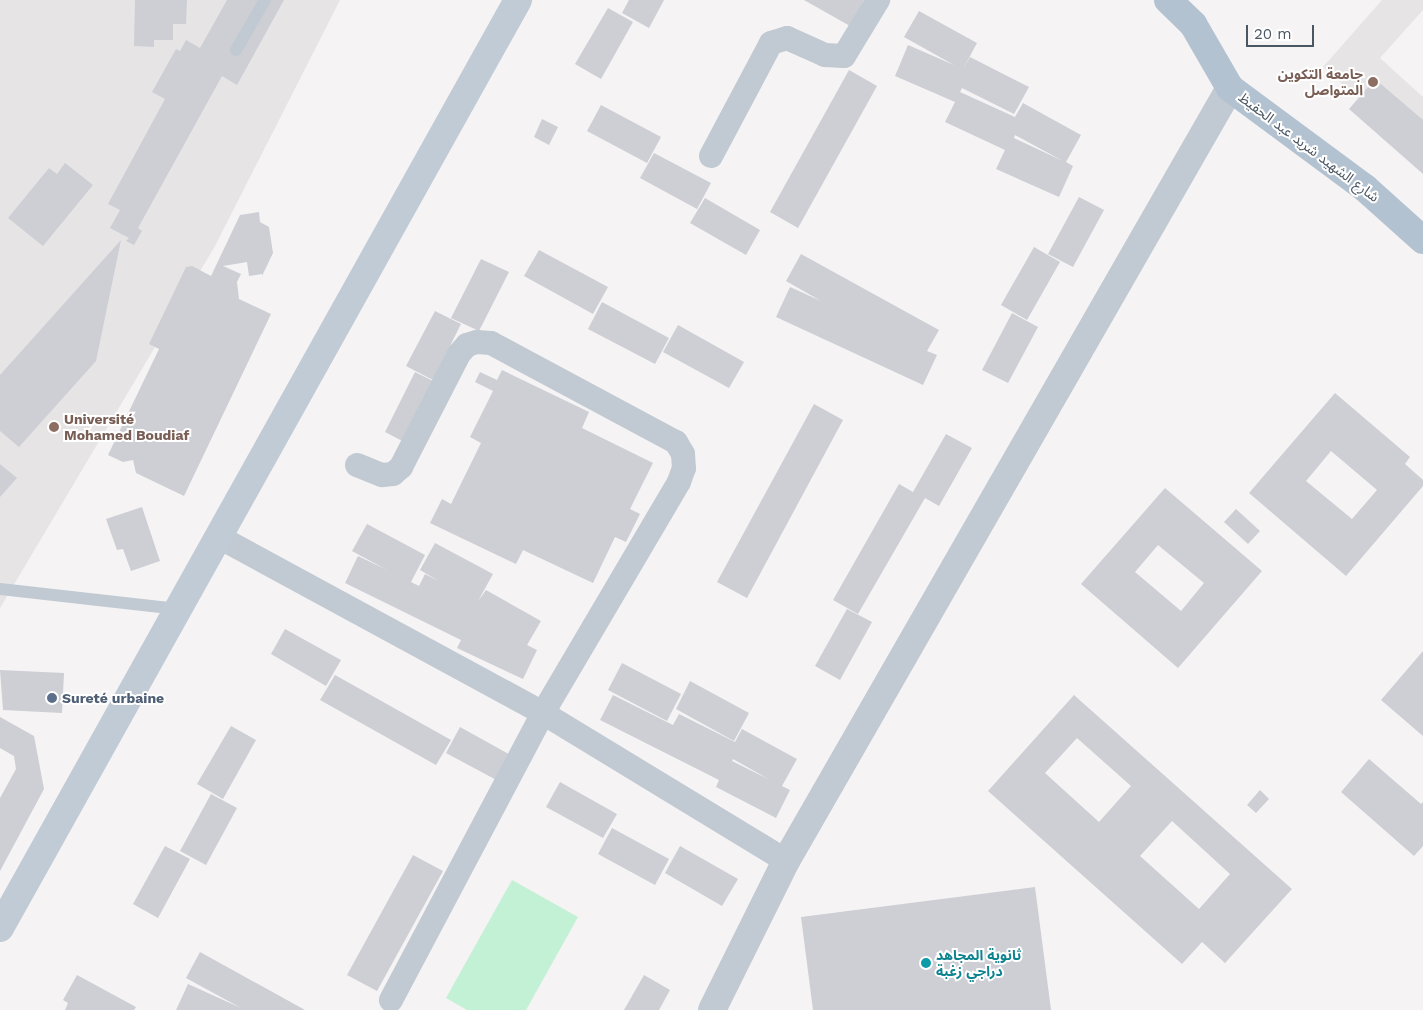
<!DOCTYPE html>
<meta charset="utf-8">
<style>
body{margin:0}
#map{position:relative;width:1423px;height:1010px;overflow:hidden;background:#f5f3f3;font-family:"Work Sans","Noto Sans Arabic",sans-serif}
div>[style]{position:absolute}
.education>*{inset:0;background:#e6e4e5}
.green>*{inset:0;background:#c3f1d5}
.building>*{inset:0;background:#cdcfd5}
.service>*{height:12px;margin:-6px;padding:0 6px;transform-origin:6px;border-radius:6px;background:#c1cad2}
.minor>*{height:24px;margin:-12px;padding:0 12px;transform-origin:12px;border-radius:12px;background:#c1cad2}
.tertiary>*{height:28px;margin:-14px;padding:0 14px;transform-origin:14px;border-radius:14px;background:#c1cad2}
.secondary>*{height:28px;margin:-14px;padding:0 14px;transform-origin:14px;border-radius:14px;background:#c1cbd6}
.primary>*{height:28px;margin:-14px;padding:0 14px;transform-origin:14px;border-radius:14px;background:#b3c2d1}
.dots>*{width:14px;height:14px;translate:-50% -50%;box-sizing:border-box;border:2px solid #fff;border-radius:50%}
span{translate:-50% -50%;white-space:nowrap;text-align:center;line-height:1.15;-webkit-text-stroke:4px #fff;paint-order:stroke}
.education-label{font-size:14px;color:#785e54;font-weight:700}
.right{translate:-100% -50%;text-align:right}
.left{translate:0 -50%;text-align:left}
.street-label{font-size:14px;color:#4a5661}
.service-label{font-size:14px;color:#4e5e75;font-weight:700}
.culture-label{font-size:14px;color:#0d838f;font-weight:700}
.scale{position:absolute;left:1246px;top:25px;width:68px;height:22px;box-sizing:border-box;border:2px solid #4a5661;border-top:0;padding-left:6px;font-size:15px;line-height:18px;white-space:nowrap;color:#4a5661;-webkit-text-stroke:4px #fff;paint-order:stroke}
</style>
<div id="map">
<div class="education">
<i style="clip-path:polygon(0 0,340px 0,215px 246px,0 608px)"></i>
<i style="clip-path:polygon(1382px 0,1423px 0,1423px 10px,1380px 58px,1423px 97px,1423px 155px,1323px 67px)"></i>
</div>
<div class="green">
<i style="clip-path:polygon(512px 880px,578px 917px,526px 1010px,467px 1010px,446px 998px)"></i>
</div>
<div class="building">
<i style="clip-path:polygon(135px 0,187px 0,186px 24px,173px 24px,173px 40px,154px 40px,154px 47px,134px 46px)"></i>
<i style="clip-path:polygon(227px 0,284px 0,237px 85px,222px 76px,138px 228px,142px 231px,134px 245px,126px 241px,129px 238px,110px 228px,120px 210px,108px 204px,165px 99px,152px 92px,176px 49px,180px 51px,186px 40px,200px 48px)"></i>
<i style="clip-path:polygon(629px 0,664px 0,649px 28px,622px 13px)"></i>
<i style="clip-path:polygon(804px 0,864px 0,850px 26px)"></i>
<i style="clip-path:polygon(608px 8px,633px 22px,601px 79px,575px 64px)"></i>
<i style="clip-path:polygon(evenodd,919px 11px,977px 43px,963px 69px,970px 57px,1029px 87px,1014px 114px,962px 88px,960px 92px,1015px 117px,1023px 103px,1081px 135px,1066px 162px,1073px 166px,1059px 197px,996px 169px,1005px 150px,945px 122px,955px 102px,895px 76px,908px 45px,954px 65px,904px 37px,919px 11px,1015px 135px,1063px 161px,1014px 138px,1015px 135px)"></i>
<i style="clip-path:polygon(849px 70px,877px 86px,798px 228px,770px 212px)"></i>
<i style="clip-path:polygon(1375px 79px,1423px 120px,1423px 174px,1349px 109px)"></i>
<i style="clip-path:polygon(601px 105px,661px 137px,647px 163px,587px 131px)"></i>
<i style="clip-path:polygon(542px 119px,558px 127px,549px 145px,534px 137px)"></i>
<i style="clip-path:polygon(654px 153px,711px 183px,697px 209px,640px 178px)"></i>
<i style="clip-path:polygon(65px 163px,93px 185px,43px 246px,8px 218px,49px 168px,57px 174px)"></i>
<i style="clip-path:polygon(1079px 197px,1104px 210px,1073px 267px,1048px 254px)"></i>
<i style="clip-path:polygon(705px 198px,760px 230px,746px 255px,690px 223px)"></i>
<i style="clip-path:polygon(259px 212px,260px 222px,269px 227px,273px 253px,262px 276px,262px 274px,249px 276px,247px 262px,223px 266px,241px 274px,237px 282px,239px 299px,271px 314px,184px 496px,136px 473px,133px 460px,123px 462px,108px 455px,159px 349px,149px 344px,186px 267px,192px 266px,211px 276px,240px 215px)"></i>
<i style="clip-path:polygon(121px 240px,96px 361px,19px 447px,0 431px,0 375px)"></i>
<i style="clip-path:polygon(1034px 247px,1060px 262px,1027px 320px,1001px 305px)"></i>
<i style="clip-path:polygon(539px 250px,608px 287px,593px 314px,524px 276px)"></i>
<i style="clip-path:polygon(801px 254px,939px 330px,927px 351px,937px 355px,923px 385px,776px 317px,790px 287px,821px 301px,786px 281px)"></i>
<i style="clip-path:polygon(481px 259px,509px 272px,479px 331px,451px 318px)"></i>
<i style="clip-path:polygon(602px 302px,669px 338px,655px 364px,588px 329px)"></i>
<i style="clip-path:polygon(435px 311px,461px 324px,433px 380px,406px 366px)"></i>
<i style="clip-path:polygon(1012px 313px,1038px 327px,1008px 383px,982px 370px)"></i>
<i style="clip-path:polygon(678px 325px,744px 362px,729px 388px,663px 352px)"></i>
<i style="clip-path:polygon(502px 370px,589px 412px,582px 428px,653px 463px,630px 509px,640px 514px,626px 542px,615px 537px,593px 583px,523px 550px,516px 564px,430px 523px,442px 499px,451px 504px,481px 443px,470px 437px,493px 391px,475px 382px,480px 372px,497px 380px)"></i>
<i style="clip-path:polygon(415px 372px,441px 385px,410px 445px,385px 432px)"></i>
<i style="clip-path:polygon(evenodd,1335px 393px,1410px 457px,1405px 464px,1423px 480px,1423px 486px,1346px 576px,1249px 493px,1335px 393px,1331px 451px,1377px 490px,1352px 519px,1306px 481px,1331px 451px)"></i>
<i style="clip-path:polygon(814px 404px,843px 420px,747px 598px,717px 582px)"></i>
<i style="clip-path:polygon(946px 434px,972px 448px,939px 506px,925px 498px,858px 614px,833px 600px,899px 484px,913px 492px)"></i>
<i style="clip-path:polygon(0 464px,17px 478px,0 497px)"></i>
<i style="clip-path:polygon(evenodd,1165px 488px,1262px 571px,1178px 668px,1081px 584px,1165px 488px,1158px 545px,1204px 583px,1181px 611px,1135px 572px,1158px 545px)"></i>
<i style="clip-path:polygon(142px 507px,160px 561px,131px 571px,123px 549px,117px 550px,106px 519px)"></i>
<i style="clip-path:polygon(1236px 509px,1260px 531px,1248px 544px,1224px 522px)"></i>
<i style="clip-path:polygon(367px 524px,425px 555px,411px 582px,419px 586px,425px 574px,439px 581px,420px 570px,435px 543px,493px 574px,478px 601px,486px 590px,541px 621px,527px 645px,537px 650px,523px 679px,457px 648px,461px 640px,345px 583px,358px 556px,387px 570px,352px 551px)"></i>
<i style="clip-path:polygon(847px 609px,872px 622px,840px 680px,815px 666px)"></i>
<i style="clip-path:polygon(285px 629px,341px 660px,326px 686px,271px 654px)"></i>
<i style="clip-path:polygon(1423px 651px,1423px 736px,1381px 700px)"></i>
<i style="clip-path:polygon(622px 663px,681px 694px,667px 721px,608px 690px)"></i>
<i style="clip-path:polygon(0 670px,64px 673px,62px 713px,3px 710px)"></i>
<i style="clip-path:polygon(335px 675px,451px 740px,436px 765px,320px 700px)"></i>
<i style="clip-path:polygon(690px 681px,749px 713px,734px 741px,676px 709px)"></i>
<i style="clip-path:polygon(evenodd,613px 695px,673px 725px,679px 714px,735px 742px,742px 729px,797px 759px,782px 786px,790px 790px,776px 818px,716px 787px,719px 780px,600px 720px,613px 695px,733px 759px,770px 780px,732px 761px,733px 759px)"></i>
<i style="clip-path:polygon(evenodd,1074px 695px,1292px 889px,1225px 963px,1202px 942px,1182px 964px,988px 791px,1074px 695px,1077px 738px,1131px 786px,1099px 822px,1045px 773px,1077px 738px,1074px 695px,1172px 821px,1230px 874px,1199px 909px,1140px 856px,1172px 821px)"></i>
<i style="clip-path:polygon(0 717px,34px 736px,44px 789px,0 871px,0 798px,16px 769px,14px 756px,0 748px)"></i>
<i style="clip-path:polygon(231px 726px,256px 740px,223px 799px,197px 784px)"></i>
<i style="clip-path:polygon(460px 727px,516px 758px,502px 783px,446px 753px)"></i>
<i style="clip-path:polygon(1369px 759px,1421px 804px,1423px 802px,1423px 846px,1414px 856px,1341px 792px)"></i>
<i style="clip-path:polygon(560px 782px,617px 814px,603px 838px,546px 807px)"></i>
<i style="clip-path:polygon(1260px 790px,1269px 799px,1256px 813px,1247px 805px)"></i>
<i style="clip-path:polygon(211px 794px,237px 808px,206px 865px,180px 851px)"></i>
<i style="clip-path:polygon(612px 828px,669px 859px,655px 885px,598px 854px)"></i>
<i style="clip-path:polygon(165px 846px,190px 859px,158px 918px,133px 904px)"></i>
<i style="clip-path:polygon(680px 846px,738px 879px,722px 906px,665px 873px)"></i>
<i style="clip-path:polygon(413px 855px,443px 871px,377px 991px,347px 975px)"></i>
<i style="clip-path:polygon(1035px 887px,1051px 1010px,813px 1010px,801px 917px)"></i>
<i style="clip-path:polygon(200px 952px,305px 1010px,176px 1010px,188px 984px,241px 1008px,186px 978px)"></i>
<i style="clip-path:polygon(77px 975px,136px 1007px,134px 1010px,65px 1010px,68px 1003px,63px 1000px)"></i>
<i style="clip-path:polygon(644px 975px,670px 990px,659px 1010px,624px 1010px)"></i>
</div>
<div class="service">
<i style="left:236px;top:50px;width:58px;rotate:-59.9deg"></i>
<i style="left:0;top:589px;width:179px;rotate:6.4deg"></i>
</div>
<div class="minor">
<i style="left:711px;top:156px;width:128px;rotate:-62deg"></i>
<i style="left:771px;top:43px;width:17px;rotate:-17deg"></i>
<i style="left:787px;top:38px;width:42px;rotate:24.1deg"></i>
<i style="left:825px;top:55px;width:19px;rotate:3deg"></i>
<i style="left:844px;top:56px;width:66px;rotate:-58.7deg"></i>
<i style="left:357px;top:465px;width:27px;rotate:22deg"></i>
<i style="left:382px;top:475px;width:11px;rotate:-5deg"></i>
<i style="left:393px;top:474px;width:11px;rotate:-41deg"></i>
<i style="left:401px;top:467px;width:127px;rotate:-62.8deg"></i>
<i style="left:459px;top:354px;width:12px;rotate:-48deg"></i>
<i style="left:467px;top:345px;width:10px;rotate:-17deg"></i>
<i style="left:477px;top:342px;width:14px;rotate:4deg"></i>
<i style="left:491px;top:343px;width:210px;rotate:28.2deg"></i>
<i style="left:676px;top:442px;width:14px;rotate:60deg"></i>
<i style="left:683px;top:454px;width:14px;rotate:86deg"></i>
<i style="left:684px;top:468px;width:15px;rotate:110deg"></i>
<i style="left:679px;top:482px;width:268px;rotate:120.5deg"></i>
<i style="left:543px;top:713px;width:325px;rotate:117.9deg"></i>
<i style="left:217px;top:536px;width:371px;rotate:28.5deg"></i>
<i style="left:543px;top:713px;width:285px;rotate:31.3deg"></i>
</div>
<div class="tertiary">
<i style="left:712px;top:1010px;width:166px;rotate:-63.6deg"></i>
<i style="left:786px;top:861px;width:891px;rotate:-60.13deg"></i>
</div>
<div class="secondary">
<i style="left:0;top:928px;width:1063px;rotate:-60.83deg"></i>
</div>
<div class="primary">
<i style="left:1168px;top:0;width:35px;rotate:44deg"></i>
<i style="left:1193px;top:24px;width:74px;rotate:60deg"></i>
<i style="left:1230px;top:88px;width:168px;rotate:36.5deg"></i>
<i style="left:1365px;top:188px;width:78px;rotate:41.9deg"></i>
</div>
<div class="dots">
<i style="left:1373px;top:82px;background:#8d6e63"></i>
<i style="left:54px;top:427px;background:#8d6e63"></i>
<i style="left:52px;top:698px;background:#5c6f8a"></i>
<i style="left:926px;top:963px;background:#0f9aa8"></i>
</div>
<div class="education-label">
<span class="right" style="left:1363px;top:82px">جامعة التكوين<br>المتواصل</span>
<span class="left" style="left:64px;top:427px">Université<br>Mohamed Boudiaf</span>
</div>
<div class="street-label">
<span style="left:1309px;top:147px;rotate:37deg">شارع الشهيد شريد عبد الحفيظ</span>
</div>
<div class="service-label">
<span class="left" style="left:62px;top:698px">Sureté urbaine</span>
</div>
<div class="culture-label">
<span class="left" style="left:936px;top:963px">ثانوية المجاهد<br>دراجي زغبة</span>
</div>
<div class="scale">20 m</div>
</div>
